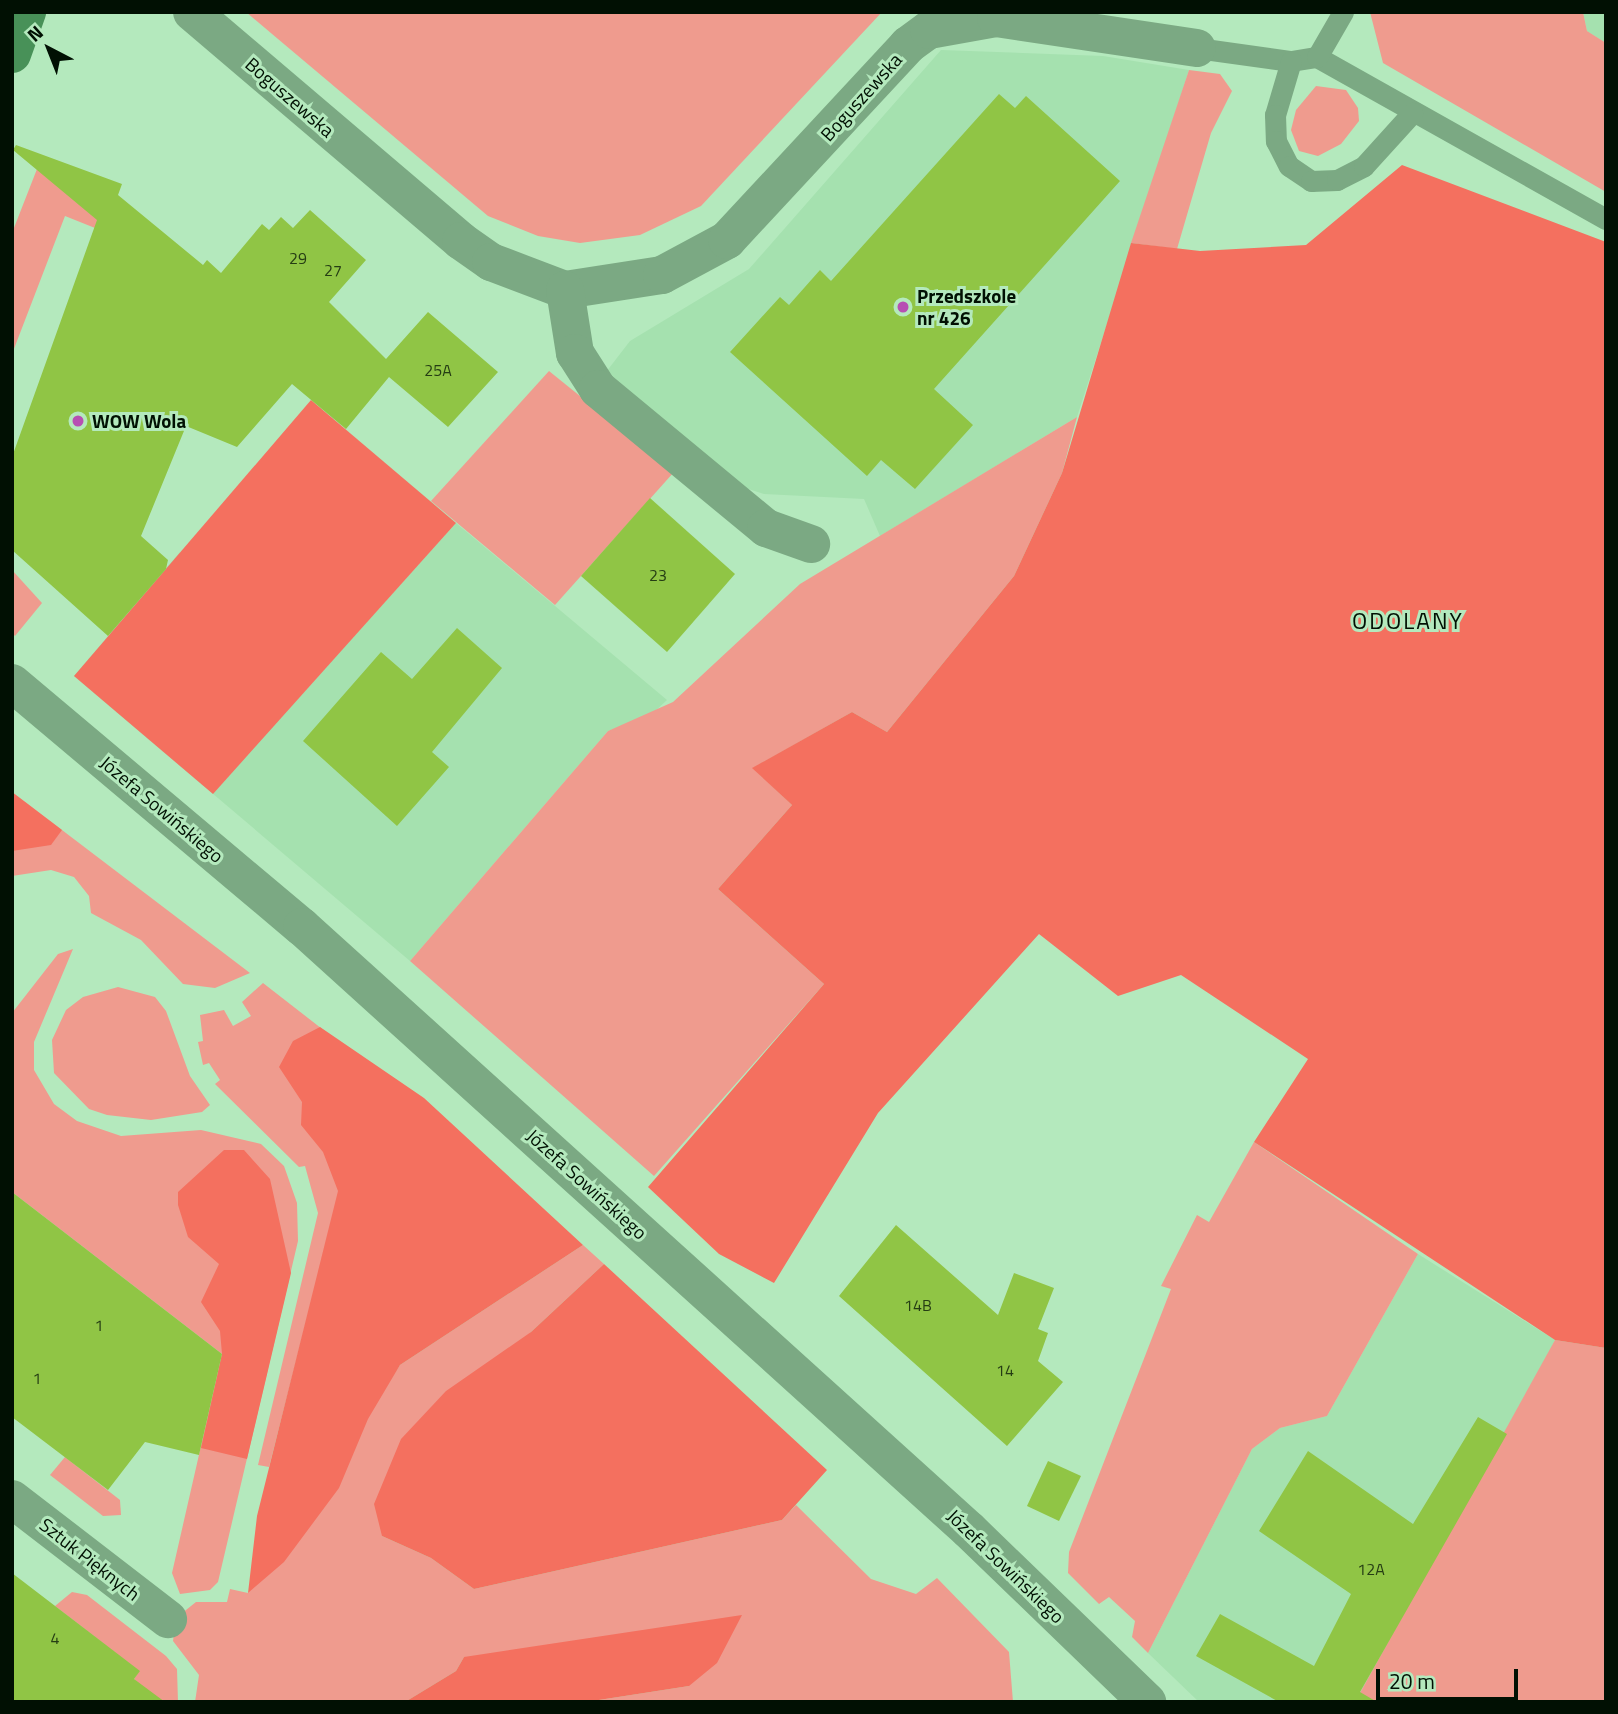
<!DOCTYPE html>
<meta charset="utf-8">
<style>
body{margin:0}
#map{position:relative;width:1618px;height:1714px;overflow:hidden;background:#b4e9bd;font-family:"Titillium Web",sans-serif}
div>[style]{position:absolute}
.built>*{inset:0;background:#a5e1af}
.green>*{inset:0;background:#ef9b8e}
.forest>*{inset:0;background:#f4705f}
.building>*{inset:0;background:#90c545}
.lane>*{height:21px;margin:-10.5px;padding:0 10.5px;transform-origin:10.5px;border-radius:10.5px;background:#7ba983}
.street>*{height:38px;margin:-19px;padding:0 19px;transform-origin:19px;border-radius:19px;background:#7ba983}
.secondary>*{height:38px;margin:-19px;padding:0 19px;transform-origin:19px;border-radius:19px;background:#489158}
.dots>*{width:19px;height:19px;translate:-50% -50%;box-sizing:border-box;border:4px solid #b4e9bd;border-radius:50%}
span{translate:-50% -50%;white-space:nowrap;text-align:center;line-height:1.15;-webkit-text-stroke:6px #b4e9bd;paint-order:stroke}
.number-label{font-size:16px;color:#253d14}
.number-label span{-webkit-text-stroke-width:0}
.street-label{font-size:19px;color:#011003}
.poi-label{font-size:19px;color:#011003;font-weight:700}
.left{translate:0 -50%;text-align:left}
.quarter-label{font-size:23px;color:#011003;letter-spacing:2px}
.frame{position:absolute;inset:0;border:14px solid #011003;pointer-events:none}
.north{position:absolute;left:14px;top:14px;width:70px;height:70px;-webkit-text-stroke:5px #b4e9bd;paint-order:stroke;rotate:318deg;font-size:19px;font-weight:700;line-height:28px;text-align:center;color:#011003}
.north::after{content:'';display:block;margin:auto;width:24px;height:32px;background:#011003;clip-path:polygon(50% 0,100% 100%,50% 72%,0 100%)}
.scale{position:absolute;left:1376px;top:1669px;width:142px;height:32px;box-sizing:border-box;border:4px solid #011003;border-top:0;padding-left:9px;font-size:21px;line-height:24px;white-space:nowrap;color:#011003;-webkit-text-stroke:5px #b4e9bd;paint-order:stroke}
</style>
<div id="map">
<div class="built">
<i style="clip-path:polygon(1583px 12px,1606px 12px,1606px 43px,1587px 31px)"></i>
<i style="clip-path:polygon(941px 50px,1103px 56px,1189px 70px,1077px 417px,880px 536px,864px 499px,764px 494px,736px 485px,603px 376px,630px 341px,749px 269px)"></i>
<i style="clip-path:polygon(456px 523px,667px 700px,652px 714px,608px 731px,410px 961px,74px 676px,180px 552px,295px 702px)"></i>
<i style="clip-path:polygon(1418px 1254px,1555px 1340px,1523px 1407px,1355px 1702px,1199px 1702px,1148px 1653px,1252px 1449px,1280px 1428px,1327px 1416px)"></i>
</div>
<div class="green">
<i style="clip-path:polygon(246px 12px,882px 12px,701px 206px,640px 235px,580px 243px,538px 236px,488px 216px)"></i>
<i style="clip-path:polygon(1370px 12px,1583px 12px,1587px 31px,1606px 43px,1606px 192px,1383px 63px)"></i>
<i style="clip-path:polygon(1189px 70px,1220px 74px,1232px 91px,1211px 133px,1177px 249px,1131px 243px)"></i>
<i style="clip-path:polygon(1316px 86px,1346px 90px,1358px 108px,1359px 121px,1341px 144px,1318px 156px,1299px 151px,1291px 130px,1296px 110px)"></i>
<i style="clip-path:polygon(37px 169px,98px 220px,95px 228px,65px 216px,12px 354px,12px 233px)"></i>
<i style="clip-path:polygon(549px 371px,674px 472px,555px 605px,431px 501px)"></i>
<i style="clip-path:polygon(1077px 417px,1062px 473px,1014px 576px,887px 732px,852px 712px,753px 768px,792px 805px,718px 889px,824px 984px,654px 1176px,410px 961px,608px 731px,673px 702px,800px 584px)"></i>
<i style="clip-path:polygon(12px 570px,42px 603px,15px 636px,12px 633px)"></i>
<i style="clip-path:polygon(12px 792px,250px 973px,215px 988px,183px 984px,141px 940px,91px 913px,89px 896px,74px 877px,51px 870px,12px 876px)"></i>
<i style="clip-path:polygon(73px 949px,34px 1042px,34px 1070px,54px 1104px,77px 1121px,121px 1136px,201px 1130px,261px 1144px,284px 1166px,297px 1203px,298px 1241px,218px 1582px,210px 1590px,180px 1594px,172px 1573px,222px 1354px,12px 1192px,12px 1013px,58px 954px)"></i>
<i style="clip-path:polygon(263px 983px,371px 1067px,269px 1467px,258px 1465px,318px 1213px,305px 1166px,299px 1167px,215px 1084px,220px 1080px,209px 1063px,203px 1065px,198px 1042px,203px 1041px,200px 1015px,224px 1010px,233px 1026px,251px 1016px,242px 1002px)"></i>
<i style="clip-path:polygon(118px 987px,155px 997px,166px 1011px,190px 1076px,210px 1105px,202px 1112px,151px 1120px,107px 1115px,89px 1109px,54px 1073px,52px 1040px,66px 1010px,83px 997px)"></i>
<i style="clip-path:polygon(1254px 1142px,1418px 1254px,1327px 1416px,1280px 1428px,1252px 1449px,1148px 1653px,1132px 1637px,1135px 1621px,1109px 1597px,1099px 1604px,1068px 1573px,1069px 1552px,1171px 1289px,1161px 1286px,1197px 1215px,1209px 1222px)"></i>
<i style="clip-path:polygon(583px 1245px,604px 1264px,531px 1332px,382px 1536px,431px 1558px,474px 1589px,782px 1520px,796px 1505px,871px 1579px,916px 1594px,937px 1578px,1009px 1652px,1013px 1702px,586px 1702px,689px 1686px,464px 1657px,456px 1671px,405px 1702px,195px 1702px,199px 1675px,173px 1641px,176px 1618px,196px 1602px,227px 1602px,230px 1589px,248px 1593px,400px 1365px)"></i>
<i style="clip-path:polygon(1555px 1340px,1606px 1348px,1606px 1702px,1355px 1702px)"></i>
<i style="clip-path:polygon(65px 1457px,120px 1500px,121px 1515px,103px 1516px,50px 1475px)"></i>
<i style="clip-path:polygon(72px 1592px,87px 1595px,166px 1656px,177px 1669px,178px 1702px,156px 1702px,134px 1679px,139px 1671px,55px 1606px)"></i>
</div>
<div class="forest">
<i style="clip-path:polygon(1402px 165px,1606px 242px,1606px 1348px,1555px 1340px,1254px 1142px,1308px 1059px,1181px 975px,1118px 996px,1039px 934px,878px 1113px,774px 1283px,719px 1254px,648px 1187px,824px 984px,718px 889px,792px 805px,752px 768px,852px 712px,887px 732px,1014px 576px,1062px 473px,1131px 243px,1200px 251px,1306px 245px)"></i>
<i style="clip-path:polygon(311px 400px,456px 523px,213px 794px,74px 676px)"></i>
<i style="clip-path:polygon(12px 792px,62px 830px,51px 845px,12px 851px)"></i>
<i style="clip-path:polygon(320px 1027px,424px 1098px,583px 1245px,400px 1365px,368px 1419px,339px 1488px,284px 1562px,248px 1593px,257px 1516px,338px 1191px,323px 1152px,301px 1125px,302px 1102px,279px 1067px,293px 1041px)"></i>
<i style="clip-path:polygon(224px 1150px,244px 1150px,270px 1179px,291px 1273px,247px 1459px,201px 1448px,222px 1354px,220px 1331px,201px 1302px,219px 1264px,188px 1237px,178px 1205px,178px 1192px)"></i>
<i style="clip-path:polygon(604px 1264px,827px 1470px,782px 1520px,474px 1589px,431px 1558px,382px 1536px,374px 1504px,401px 1439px,446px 1391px,531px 1332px)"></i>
<i style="clip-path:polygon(742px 1615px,717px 1663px,689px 1686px,586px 1702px,405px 1702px,456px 1671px,464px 1657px)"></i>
</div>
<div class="building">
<i style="clip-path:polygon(999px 94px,1015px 108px,1026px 96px,1120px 181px,934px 389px,973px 425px,915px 489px,881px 460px,867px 476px,730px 352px,780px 297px,789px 305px,820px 270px,831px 281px)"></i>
<i style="clip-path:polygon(16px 145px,122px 184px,118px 195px,203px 265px,207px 260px,221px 273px,262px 224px,269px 230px,281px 217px,293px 228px,310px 210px,366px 260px,329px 302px,386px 359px,428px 312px,498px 372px,448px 427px,389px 377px,346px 429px,292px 384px,237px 447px,186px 426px,141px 536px,168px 560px,166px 569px,108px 636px,12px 550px,12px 457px,97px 220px,13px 150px)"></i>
<i style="clip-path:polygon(650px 498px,735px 574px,667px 652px,581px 576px)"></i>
<i style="clip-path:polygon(457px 628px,502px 668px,432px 752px,449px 767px,397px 826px,303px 741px,381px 652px,412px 679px)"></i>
<i style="clip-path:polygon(12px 1192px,222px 1354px,199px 1455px,145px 1442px,108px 1490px,12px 1417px)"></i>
<i style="clip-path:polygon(896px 1225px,998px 1315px,1014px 1273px,1054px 1288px,1038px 1329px,1048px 1333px,1038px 1361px,1063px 1382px,1007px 1446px,839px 1296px)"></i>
<i style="clip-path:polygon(1478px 1417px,1507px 1434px,1360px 1692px,1377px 1702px,1279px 1702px,1196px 1656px,1220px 1614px,1314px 1666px,1351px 1594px,1259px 1531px,1308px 1451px,1413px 1524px)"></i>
<i style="clip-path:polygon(1048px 1461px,1081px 1476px,1059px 1521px,1027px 1506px)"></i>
<i style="clip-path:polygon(12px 1573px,140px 1671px,134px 1679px,165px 1702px,12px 1702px)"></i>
</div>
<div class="lane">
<i style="left:1197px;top:48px;width:95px;rotate:7.9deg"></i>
<i style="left:1291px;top:61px;width:26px;rotate:-9deg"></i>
<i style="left:1317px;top:57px;width:331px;rotate:29.3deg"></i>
<i style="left:1317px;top:57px;width:52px;rotate:-60deg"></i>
<i style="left:1291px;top:61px;width:56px;rotate:106.5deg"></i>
<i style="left:1275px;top:115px;width:26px;rotate:88deg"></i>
<i style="left:1276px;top:141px;width:28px;rotate:63deg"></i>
<i style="left:1289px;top:166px;width:27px;rotate:34deg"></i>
<i style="left:1311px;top:181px;width:26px;rotate:-2deg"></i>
<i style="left:1337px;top:180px;width:30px;rotate:-27deg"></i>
<i style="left:1364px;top:166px;width:72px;rotate:-47.8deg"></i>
</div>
<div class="street">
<i style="left:192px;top:12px;width:353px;rotate:40.4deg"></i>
<i style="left:461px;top:241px;width:37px;rotate:35deg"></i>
<i style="left:491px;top:262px;width:79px;rotate:20.7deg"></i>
<i style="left:565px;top:290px;width:98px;rotate:-8.8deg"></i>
<i style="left:662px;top:275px;width:74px;rotate:-28.3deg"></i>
<i style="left:727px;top:240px;width:266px;rotate:-47.1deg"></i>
<i style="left:908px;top:45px;width:26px;rotate:-36deg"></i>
<i style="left:929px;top:30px;width:68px;rotate:-10.2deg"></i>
<i style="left:996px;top:18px;width:203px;rotate:8.5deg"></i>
<i style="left:565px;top:290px;width:64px;rotate:81deg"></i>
<i style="left:575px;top:353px;width:43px;rotate:57.4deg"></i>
<i style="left:598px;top:389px;width:218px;rotate:39.6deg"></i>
<i style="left:766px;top:528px;width:48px;rotate:19.6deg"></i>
<i style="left:12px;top:683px;width:379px;rotate:40.1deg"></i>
<i style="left:302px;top:927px;width:899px;rotate:42.12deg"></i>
<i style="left:969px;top:1530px;width:248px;rotate:44deg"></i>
<i style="left:12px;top:1499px;width:197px;rotate:37.6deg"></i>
</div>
<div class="secondary">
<i style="left:12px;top:54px;width:45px;rotate:-70.3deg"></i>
</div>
<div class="dots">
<i style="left:903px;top:307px;background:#b74fb3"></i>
<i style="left:78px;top:421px;background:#b74fb3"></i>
</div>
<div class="number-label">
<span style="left:298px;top:258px">29</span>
<span style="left:333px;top:270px">27</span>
<span style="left:438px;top:370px">25A</span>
<span style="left:658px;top:575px">23</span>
<span style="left:918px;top:1305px">14B</span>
<span style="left:99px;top:1325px">1</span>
<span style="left:1005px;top:1370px">14</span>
<span style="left:37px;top:1378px">1</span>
<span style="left:1371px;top:1569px">12A</span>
<span style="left:55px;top:1638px">4</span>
</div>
<div class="street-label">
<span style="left:290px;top:97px;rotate:41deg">Boguszewska</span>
<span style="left:861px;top:97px;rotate:-48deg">Boguszewska</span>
<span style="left:162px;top:809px;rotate:40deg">Józefa Sowińskiego</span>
<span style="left:587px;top:1184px;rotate:42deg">Józefa Sowińskiego</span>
<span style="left:90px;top:1559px;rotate:38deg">Sztuk Pięknych</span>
<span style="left:1006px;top:1566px;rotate:44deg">Józefa Sowińskiego</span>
</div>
<div class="poi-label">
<span class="left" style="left:917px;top:307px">Przedszkole<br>nr 426</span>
<span class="left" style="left:92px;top:421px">WOW Wola</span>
</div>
<div class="quarter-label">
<span style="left:1408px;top:621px">ODOLANY</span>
</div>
<div class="frame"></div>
<div class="north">N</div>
<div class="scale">20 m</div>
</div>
